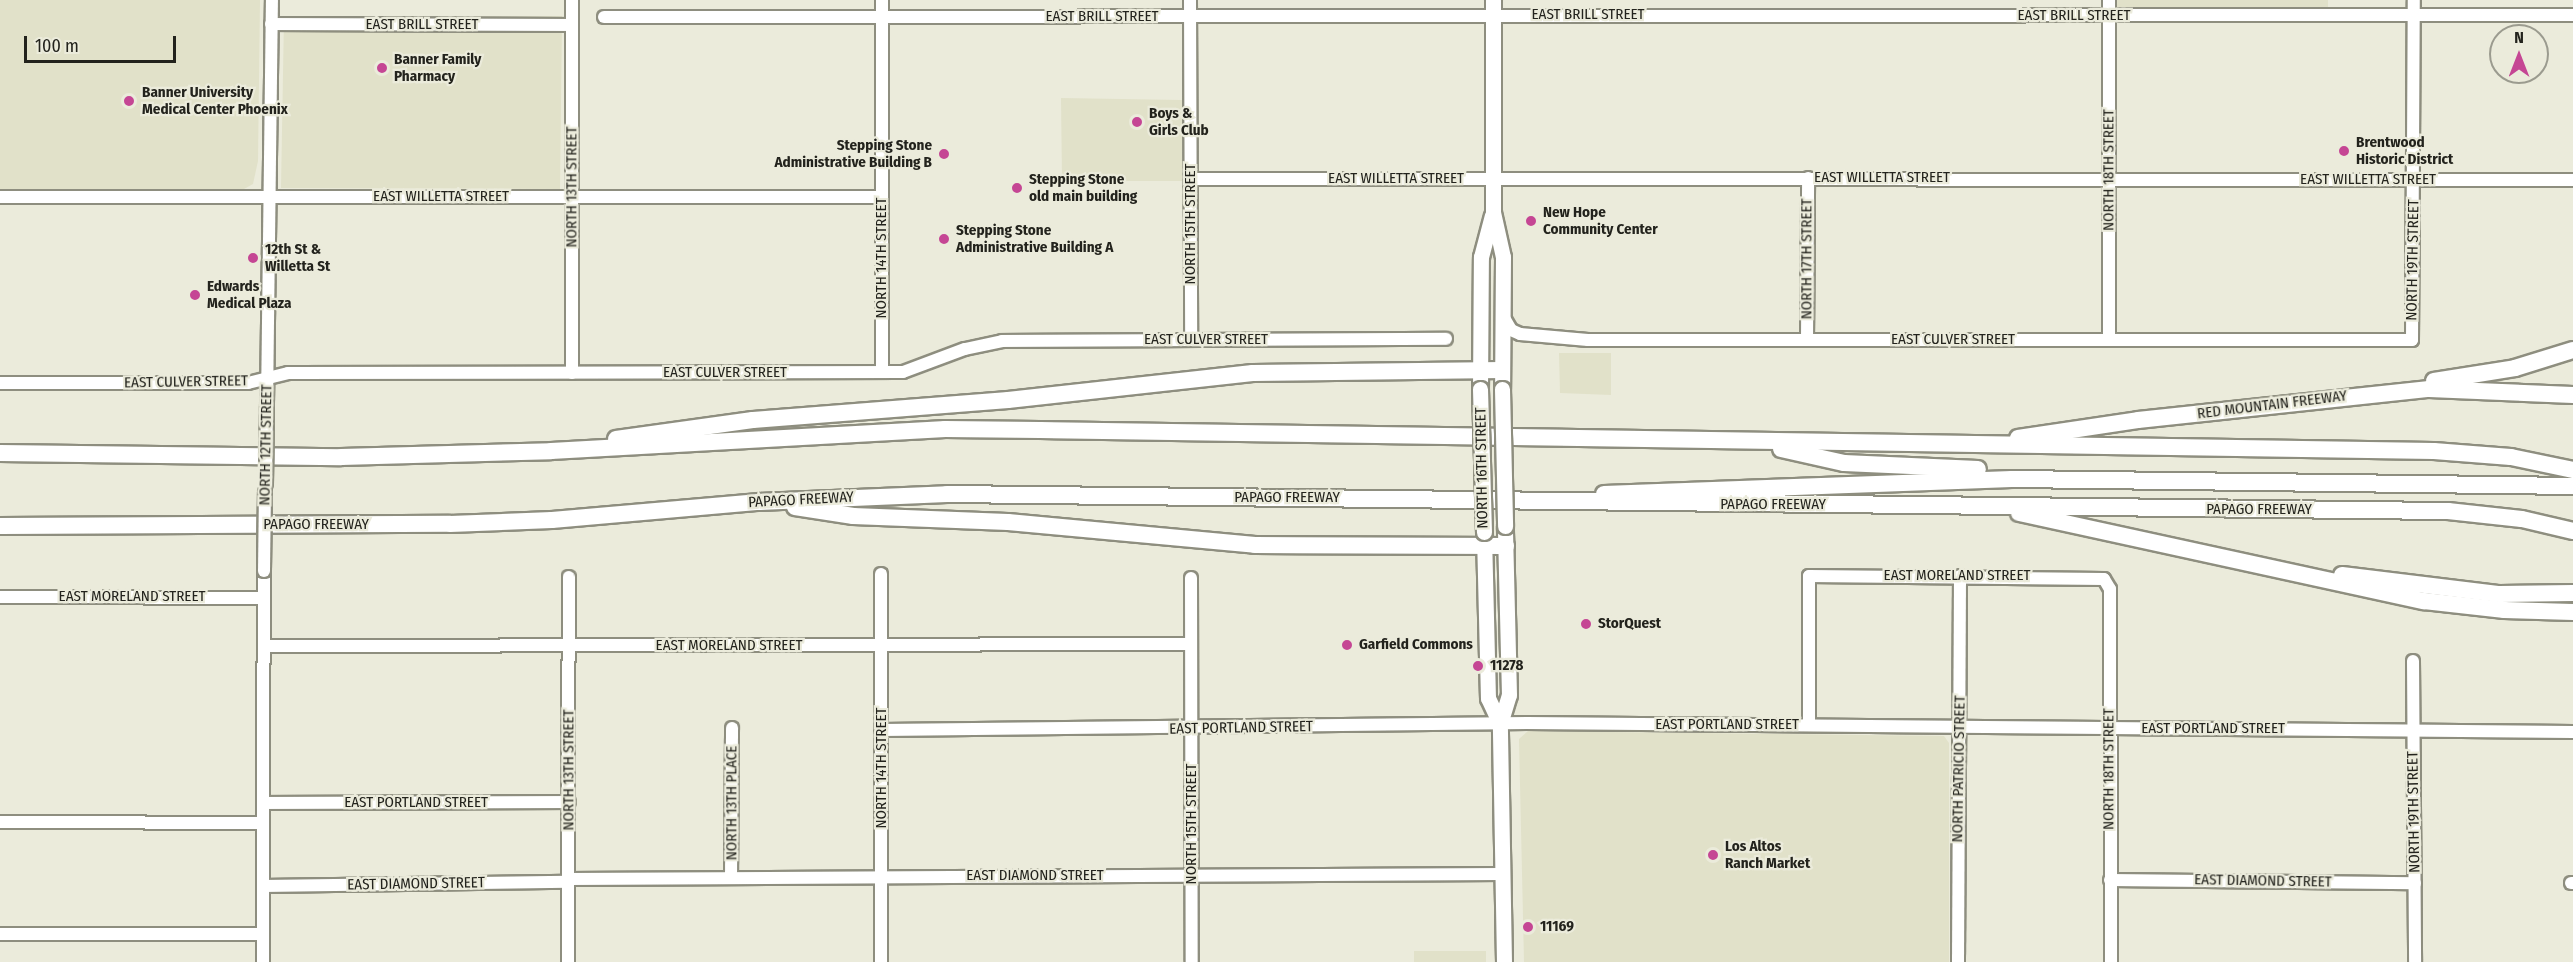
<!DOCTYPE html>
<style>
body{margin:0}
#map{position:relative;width:2573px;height:962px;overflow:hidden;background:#ebebdb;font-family:"Fira Sans Condensed",sans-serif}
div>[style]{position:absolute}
.built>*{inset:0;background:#e1e1c9}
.roads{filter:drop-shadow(2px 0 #8e8e7f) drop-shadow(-2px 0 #8e8e7f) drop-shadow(0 2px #8e8e7f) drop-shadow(0 -2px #8e8e7f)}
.minor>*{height:12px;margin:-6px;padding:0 6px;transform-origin:6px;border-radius:6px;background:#fff}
.major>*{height:15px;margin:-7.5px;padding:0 7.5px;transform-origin:7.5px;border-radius:7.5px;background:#fff}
.highway>*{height:16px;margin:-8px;padding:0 8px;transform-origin:8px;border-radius:8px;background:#fff}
.bridges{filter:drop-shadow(2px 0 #8e8e7f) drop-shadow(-2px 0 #8e8e7f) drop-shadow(0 2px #8e8e7f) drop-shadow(0 -2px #8e8e7f)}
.minor-bridge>*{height:12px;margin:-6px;padding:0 6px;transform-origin:6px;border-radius:6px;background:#fff}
.major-bridge>*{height:15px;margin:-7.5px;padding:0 7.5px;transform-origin:7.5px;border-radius:7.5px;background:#fff}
.dots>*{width:16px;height:16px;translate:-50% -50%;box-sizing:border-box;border:3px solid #ebebdb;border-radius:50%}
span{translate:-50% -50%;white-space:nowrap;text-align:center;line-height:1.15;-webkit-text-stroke:4.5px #ebebdb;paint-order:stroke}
.street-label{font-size:15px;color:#23231d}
.poi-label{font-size:15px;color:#23231d;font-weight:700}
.left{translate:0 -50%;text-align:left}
.right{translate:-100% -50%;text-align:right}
.north{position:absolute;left:2489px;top:24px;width:60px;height:60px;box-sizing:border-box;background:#ebebdb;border:2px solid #9b9b8f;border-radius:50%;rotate:0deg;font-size:16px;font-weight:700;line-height:24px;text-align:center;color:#23231d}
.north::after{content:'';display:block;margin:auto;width:21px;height:27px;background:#c54694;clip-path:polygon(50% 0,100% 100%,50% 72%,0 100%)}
.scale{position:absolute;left:24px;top:36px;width:152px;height:27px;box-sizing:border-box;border:3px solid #23231d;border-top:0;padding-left:8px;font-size:18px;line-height:21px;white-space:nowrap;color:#23231d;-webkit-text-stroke:4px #ebebdb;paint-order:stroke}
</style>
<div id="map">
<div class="built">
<i style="clip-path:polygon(0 0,260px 0,258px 161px,253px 184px,244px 189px,0 189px)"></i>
<i style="clip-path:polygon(2115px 0,2328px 0,2328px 8px,2115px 7px)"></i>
<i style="clip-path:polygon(562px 16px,560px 189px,281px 188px,284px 17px)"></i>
<i style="clip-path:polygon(1061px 98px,1182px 100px,1183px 181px,1062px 181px)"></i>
<i style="clip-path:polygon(1559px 353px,1611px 353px,1611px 395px,1560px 393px)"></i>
<i style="clip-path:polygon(1528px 731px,1944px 736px,1949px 743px,1949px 962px,1524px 962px,1519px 739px)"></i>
<i style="clip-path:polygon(1414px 951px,1486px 951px,1486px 962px,1414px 962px)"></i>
</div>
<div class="roads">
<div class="minor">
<i style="left:882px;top:0;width:372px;rotate:90deg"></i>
<i style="left:1190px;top:0;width:340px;rotate:89.8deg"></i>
<i style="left:604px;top:17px;width:1969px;rotate:-0.06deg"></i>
<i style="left:271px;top:24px;width:301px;rotate:0.2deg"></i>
<i style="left:1191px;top:179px;width:1382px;rotate:0.04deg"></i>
<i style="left:0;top:197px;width:882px"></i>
<i style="left:1503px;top:316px;width:16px;rotate:60deg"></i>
<i style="left:1511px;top:330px;width:10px;rotate:24deg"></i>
<i style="left:1520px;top:334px;width:68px;rotate:5deg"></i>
<i style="left:1588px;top:340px;width:824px"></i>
<i style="left:2412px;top:340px;width:340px;rotate:-89.7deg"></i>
<i style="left:1807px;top:339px;width:161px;rotate:-89.6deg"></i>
<i style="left:2109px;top:340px;width:340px;rotate:-90deg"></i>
<i style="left:572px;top:373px;width:373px;rotate:-90deg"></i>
<i style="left:0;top:383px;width:248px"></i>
<i style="left:248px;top:383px;width:41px;rotate:-14deg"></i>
<i style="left:288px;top:373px;width:615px;rotate:-0.09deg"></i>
<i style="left:903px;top:372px;width:66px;rotate:-20.4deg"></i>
<i style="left:965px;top:349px;width:38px;rotate:-12deg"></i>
<i style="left:1002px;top:341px;width:444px;rotate:-0.3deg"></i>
<i style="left:267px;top:404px;width:404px;rotate:-89.3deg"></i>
<i style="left:1191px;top:578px;width:384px;rotate:89.9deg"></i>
<i style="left:0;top:597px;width:264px;rotate:0.2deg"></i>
<i style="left:266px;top:646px;width:925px;rotate:-0.12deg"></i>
<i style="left:2413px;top:661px;width:301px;rotate:89.6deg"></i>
<i style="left:1809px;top:725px;width:149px;rotate:-90deg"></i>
<i style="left:1809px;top:576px;width:295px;rotate:0.6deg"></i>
<i style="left:2104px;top:579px;width:12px;rotate:59deg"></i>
<i style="left:2110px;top:589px;width:373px;rotate:89.8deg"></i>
<i style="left:882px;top:730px;width:645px;rotate:-0.62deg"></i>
<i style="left:1527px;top:723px;width:1046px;rotate:0.49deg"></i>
<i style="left:263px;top:803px;width:306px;rotate:-0.2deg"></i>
<i style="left:0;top:822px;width:263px;rotate:0.2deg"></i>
<i style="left:731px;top:878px;width:150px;rotate:-89.6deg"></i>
<i style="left:568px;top:879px;width:934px;rotate:-0.31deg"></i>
<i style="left:2110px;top:880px;width:305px;rotate:0.6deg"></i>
<i style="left:2571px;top:883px;width:2px"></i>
<i style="left:263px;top:886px;width:305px;rotate:-0.8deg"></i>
<i style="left:0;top:934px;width:263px"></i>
<i style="left:263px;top:962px;width:391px;rotate:-89.9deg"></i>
<i style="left:568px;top:962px;width:385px;rotate:-89.9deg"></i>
<i style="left:881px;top:962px;width:388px;rotate:-90deg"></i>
<i style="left:1958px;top:962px;width:386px;rotate:-89.7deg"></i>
</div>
<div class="major">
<i style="left:1493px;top:0;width:212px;rotate:90deg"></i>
<i style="left:1493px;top:212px;width:46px;rotate:77.5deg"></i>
<i style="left:1503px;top:257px;width:132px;rotate:90.4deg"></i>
<i style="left:1480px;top:389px;width:132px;rotate:-89.6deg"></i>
<i style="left:1481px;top:257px;width:43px;rotate:-75.3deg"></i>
<i style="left:1484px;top:535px;width:163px;rotate:88.6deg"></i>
<i style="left:1488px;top:698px;width:29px;rotate:65deg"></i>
<i style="left:1504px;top:962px;width:238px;rotate:-91deg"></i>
<i style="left:1500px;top:724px;width:30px;rotate:-73deg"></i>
<i style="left:1509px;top:695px;width:169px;rotate:-91.4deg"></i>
</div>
<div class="highway">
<i style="left:2434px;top:381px;width:82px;rotate:-9.1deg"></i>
<i style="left:2515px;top:368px;width:61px;rotate:-17.2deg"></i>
<i style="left:2018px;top:438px;width:121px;rotate:-8.5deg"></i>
<i style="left:2138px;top:420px;width:293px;rotate:-6.1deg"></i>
<i style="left:2429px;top:389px;width:144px;rotate:2.4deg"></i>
<i style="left:616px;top:439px;width:138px;rotate:-7.9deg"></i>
<i style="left:753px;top:420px;width:256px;rotate:-4.5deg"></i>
<i style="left:1008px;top:400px;width:246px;rotate:-6.3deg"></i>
<i style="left:1253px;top:373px;width:249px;rotate:-0.7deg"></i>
<i style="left:1781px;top:449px;width:65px;rotate:12.5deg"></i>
<i style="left:1844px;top:463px;width:134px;rotate:2.6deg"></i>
<i style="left:0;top:453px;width:341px;rotate:0.7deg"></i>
<i style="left:341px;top:457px;width:210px;rotate:-1.6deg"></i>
<i style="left:551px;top:451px;width:395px;rotate:-3.2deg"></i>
<i style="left:945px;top:429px;width:95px;rotate:0.6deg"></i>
<i style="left:1040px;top:430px;width:1394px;rotate:0.86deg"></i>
<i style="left:2434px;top:451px;width:77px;rotate:4.5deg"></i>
<i style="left:2511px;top:457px;width:63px;rotate:11.8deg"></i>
<i style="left:1604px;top:494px;width:408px;rotate:-2.1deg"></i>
<i style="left:2012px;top:479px;width:561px;rotate:0.71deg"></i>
<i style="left:795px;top:507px;width:59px;rotate:8.8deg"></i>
<i style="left:853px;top:516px;width:155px;rotate:2.2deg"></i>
<i style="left:1008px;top:522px;width:248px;rotate:5.3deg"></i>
<i style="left:1255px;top:545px;width:251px;rotate:0.2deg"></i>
<i style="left:2019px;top:513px;width:414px;rotate:12.3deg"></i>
<i style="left:2424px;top:601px;width:81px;rotate:6.4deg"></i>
<i style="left:2504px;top:610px;width:69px;rotate:1.7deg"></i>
<i style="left:0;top:526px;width:450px;rotate:-0.3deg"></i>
<i style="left:450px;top:524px;width:102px;rotate:-2.2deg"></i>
<i style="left:552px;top:520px;width:208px;rotate:-5deg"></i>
<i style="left:759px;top:502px;width:188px;rotate:-2.4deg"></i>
<i style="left:947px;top:494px;width:1501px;rotate:0.65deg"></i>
<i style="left:2448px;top:511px;width:74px;rotate:6.2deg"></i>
<i style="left:2522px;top:519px;width:52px;rotate:13.2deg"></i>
<i style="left:2342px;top:575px;width:159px;rotate:6.9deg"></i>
<i style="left:2500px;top:594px;width:73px;rotate:-0.8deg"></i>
</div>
</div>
<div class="bridges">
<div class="minor-bridge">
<i style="left:266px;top:484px;width:80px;rotate:-89.3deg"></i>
<i style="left:264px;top:571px;width:79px;rotate:-89.3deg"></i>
</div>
<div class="major-bridge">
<i style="left:1480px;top:389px;width:143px;rotate:88.4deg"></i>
<i style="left:1502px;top:389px;width:137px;rotate:88.7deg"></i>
</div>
</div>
<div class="dots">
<i style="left:382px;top:68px;background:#c54694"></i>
<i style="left:129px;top:101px;background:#c54694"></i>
<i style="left:1137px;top:122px;background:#c54694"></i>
<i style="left:2344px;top:151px;background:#c54694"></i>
<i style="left:944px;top:154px;background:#c54694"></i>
<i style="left:1017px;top:188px;background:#c54694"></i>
<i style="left:1531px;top:221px;background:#c54694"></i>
<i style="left:944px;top:239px;background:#c54694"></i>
<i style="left:253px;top:258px;background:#c54694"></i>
<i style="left:195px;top:295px;background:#c54694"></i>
<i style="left:1586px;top:624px;background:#c54694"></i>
<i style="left:1347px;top:645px;background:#c54694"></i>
<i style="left:1478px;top:666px;background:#c54694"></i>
<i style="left:1713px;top:855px;background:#c54694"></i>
<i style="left:1528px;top:927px;background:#c54694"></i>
</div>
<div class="street-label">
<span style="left:1588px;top:15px">EAST BRILL STREET</span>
<span style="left:2074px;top:16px">EAST BRILL STREET</span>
<span style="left:1102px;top:17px">EAST BRILL STREET</span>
<span style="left:422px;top:25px">EAST BRILL STREET</span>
<span style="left:2109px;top:170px;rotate:-90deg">NORTH 18TH STREET</span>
<span style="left:1882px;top:178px">EAST WILLETTA STREET</span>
<span style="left:1396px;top:179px">EAST WILLETTA STREET</span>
<span style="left:2368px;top:180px">EAST WILLETTA STREET</span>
<span style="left:572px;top:187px;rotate:-90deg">NORTH 13TH STREET</span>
<span style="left:441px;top:197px">EAST WILLETTA STREET</span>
<span style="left:1191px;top:224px;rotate:-90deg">NORTH 15TH STREET</span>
<span style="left:882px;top:258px;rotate:-90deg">NORTH 14TH STREET</span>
<span style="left:1807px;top:259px;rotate:-90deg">NORTH 17TH STREET</span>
<span style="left:2413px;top:260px;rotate:-89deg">NORTH 19TH STREET</span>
<span style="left:1206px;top:340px">EAST CULVER STREET</span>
<span style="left:1953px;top:340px">EAST CULVER STREET</span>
<span style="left:725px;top:373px">EAST CULVER STREET</span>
<span style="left:186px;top:382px;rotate:-1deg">EAST CULVER STREET</span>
<span style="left:2272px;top:405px;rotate:-7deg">RED MOUNTAIN FREEWAY</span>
<span style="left:266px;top:445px;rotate:-89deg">NORTH 12TH STREET</span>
<span style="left:1482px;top:468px;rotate:-91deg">NORTH 16TH STREET</span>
<span style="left:1287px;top:498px">PAPAGO FREEWAY</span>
<span style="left:801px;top:500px;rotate:-3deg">PAPAGO FREEWAY</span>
<span style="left:1773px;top:505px">PAPAGO FREEWAY</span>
<span style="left:2259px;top:510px">PAPAGO FREEWAY</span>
<span style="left:316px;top:525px">PAPAGO FREEWAY</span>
<span style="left:1957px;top:576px">EAST MORELAND STREET</span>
<span style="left:132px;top:597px">EAST MORELAND STREET</span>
<span style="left:729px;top:646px">EAST MORELAND STREET</span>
<span style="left:1727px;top:725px">EAST PORTLAND STREET</span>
<span style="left:1241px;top:728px;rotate:-1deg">EAST PORTLAND STREET</span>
<span style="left:2213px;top:729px">EAST PORTLAND STREET</span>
<span style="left:882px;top:768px;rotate:-90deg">NORTH 14TH STREET</span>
<span style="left:1959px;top:769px;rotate:-89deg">NORTH PATRICIO STREET</span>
<span style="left:2109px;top:769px;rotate:-90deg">NORTH 18TH STREET</span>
<span style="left:569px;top:770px;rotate:-90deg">NORTH 13TH STREET</span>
<span style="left:416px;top:803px">EAST PORTLAND STREET</span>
<span style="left:732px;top:803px;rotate:-90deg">NORTH 13TH PLACE</span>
<span style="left:2414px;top:812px;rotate:-91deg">NORTH 19TH STREET</span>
<span style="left:1192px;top:824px;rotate:-90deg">NORTH 15TH STREET</span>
<span style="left:1035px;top:876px">EAST DIAMOND STREET</span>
<span style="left:2263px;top:881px;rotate:1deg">EAST DIAMOND STREET</span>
<span style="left:416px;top:884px;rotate:-1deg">EAST DIAMOND STREET</span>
</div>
<div class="poi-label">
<span class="left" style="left:394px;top:68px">Banner Family<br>Pharmacy</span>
<span class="left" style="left:142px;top:101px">Banner University<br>Medical Center Phoenix</span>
<span class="left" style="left:1149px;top:122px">Boys &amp;<br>Girls Club</span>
<span class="left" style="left:2356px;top:151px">Brentwood<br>Historic District</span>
<span class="right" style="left:932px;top:154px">Stepping Stone<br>Administrative Building B</span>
<span class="left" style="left:1029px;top:188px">Stepping Stone<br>old main building</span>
<span class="left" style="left:1543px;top:221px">New Hope<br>Community Center</span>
<span class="left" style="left:956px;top:239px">Stepping Stone<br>Administrative Building A</span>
<span class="left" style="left:265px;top:258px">12th St &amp;<br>Willetta St</span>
<span class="left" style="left:207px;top:295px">Edwards<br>Medical Plaza</span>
<span class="left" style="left:1598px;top:624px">StorQuest</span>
<span class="left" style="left:1359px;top:645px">Garfield Commons</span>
<span class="left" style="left:1490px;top:666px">11278</span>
<span class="left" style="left:1725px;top:855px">Los Altos<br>Ranch Market</span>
<span class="left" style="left:1540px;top:927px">11169</span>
</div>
<div class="north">N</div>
<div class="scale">100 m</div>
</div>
